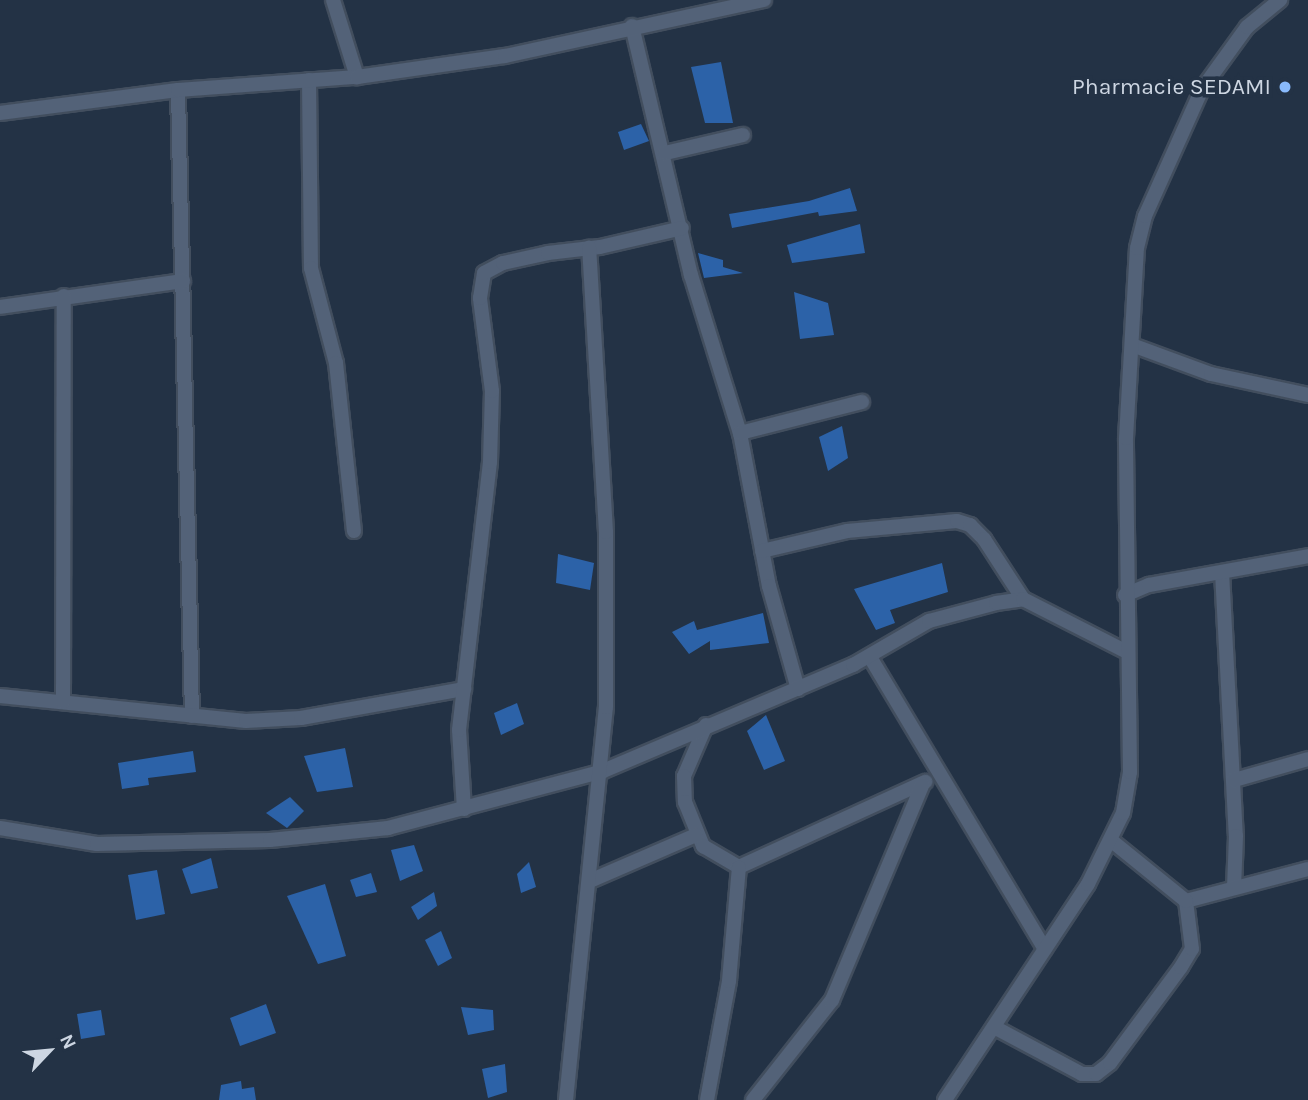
<!DOCTYPE html>
<style>
body{margin:0}
#map{position:relative;width:1308px;height:1100px;overflow:hidden;background:#233245;font-family:Karla,sans-serif}
div>[style]{position:absolute}
.building>*{inset:0;background:#2c62a8}
.roads{filter:drop-shadow(2px 0 #424e5e) drop-shadow(-2px 0 #424e5e) drop-shadow(0 2px #424e5e) drop-shadow(0 -2px #424e5e)}
.street>*{height:14px;margin:-7px;padding:0 7px;transform-origin:7px;border-radius:7px;background:#536278}
.dots>*{width:19px;height:19px;translate:-50% -50%;box-sizing:border-box;border:4px solid #233245;border-radius:50%}
span{translate:-50% -50%;white-space:nowrap;text-align:center;line-height:1.15;-webkit-text-stroke:7px #233245;paint-order:stroke}
.poi-label{font-size:23px;color:#cdd6e2}
.right{translate:-100% -50%;text-align:right}
.north{position:absolute;left:14px;top:1016px;width:70px;height:70px;-webkit-text-stroke:5px #233245;paint-order:stroke;rotate:64deg;font-size:19px;font-weight:700;line-height:28px;text-align:center;color:#cdd6e2}
.north::after{content:'';display:block;margin:auto;width:24px;height:32px;background:#cdd6e2;clip-path:polygon(50% 0,100% 100%,50% 72%,0 100%)}
</style>
<div id="map">
<div class="building">
<i style="clip-path:polygon(721px 62px,733px 123px,705px 123px,691px 67px)"></i>
<i style="clip-path:polygon(641px 124px,649px 141px,624px 150px,618px 132px)"></i>
<i style="clip-path:polygon(850px 188px,857px 211px,819px 216px,818px 212px,732px 228px,729px 214px,809px 201px)"></i>
<i style="clip-path:polygon(860px 224px,865px 253px,792px 263px,787px 245px)"></i>
<i style="clip-path:polygon(698px 253px,723px 260px,723px 267px,743px 273px,704px 278px)"></i>
<i style="clip-path:polygon(794px 292px,828px 303px,834px 335px,800px 339px)"></i>
<i style="clip-path:polygon(842px 426px,848px 458px,828px 471px,819px 437px)"></i>
<i style="clip-path:polygon(558px 554px,594px 563px,590px 590px,556px 583px)"></i>
<i style="clip-path:polygon(942px 563px,948px 592px,890px 610px,895px 623px,876px 630px,854px 589px)"></i>
<i style="clip-path:polygon(763px 613px,769px 643px,710px 650px,710px 641px,689px 654px,672px 632px,694px 621px,697px 630px)"></i>
<i style="clip-path:polygon(517px 703px,524px 724px,501px 735px,494px 713px)"></i>
<i style="clip-path:polygon(766px 715px,785px 761px,764px 770px,747px 731px)"></i>
<i style="clip-path:polygon(345px 748px,353px 787px,317px 792px,304px 756px)"></i>
<i style="clip-path:polygon(193px 751px,196px 772px,148px 778px,149px 785px,122px 789px,118px 763px)"></i>
<i style="clip-path:polygon(290px 797px,304px 811px,287px 828px,266px 813px)"></i>
<i style="clip-path:polygon(414px 845px,423px 871px,400px 881px,391px 850px)"></i>
<i style="clip-path:polygon(211px 858px,218px 888px,191px 894px,182px 869px)"></i>
<i style="clip-path:polygon(529px 862px,536px 887px,521px 893px,517px 874px)"></i>
<i style="clip-path:polygon(157px 870px,165px 914px,136px 920px,128px 875px)"></i>
<i style="clip-path:polygon(371px 873px,377px 892px,356px 897px,350px 880px)"></i>
<i style="clip-path:polygon(325px 884px,346px 956px,318px 964px,287px 896px)"></i>
<i style="clip-path:polygon(434px 892px,437px 906px,418px 920px,411px 907px)"></i>
<i style="clip-path:polygon(441px 931px,452px 958px,438px 966px,425px 940px)"></i>
<i style="clip-path:polygon(266px 1004px,276px 1033px,240px 1046px,230px 1018px)"></i>
<i style="clip-path:polygon(461px 1007px,493px 1010px,494px 1030px,468px 1035px)"></i>
<i style="clip-path:polygon(101px 1010px,105px 1035px,81px 1039px,77px 1014px)"></i>
<i style="clip-path:polygon(505px 1064px,507px 1092px,488px 1098px,482px 1069px)"></i>
<i style="clip-path:polygon(241px 1081px,242px 1089px,254px 1087px,256px 1100px,219px 1100px,221px 1085px)"></i>
</div>
<div class="roads">
<div class="street">
<i style="left:333px;top:0;width:81px;rotate:72.7deg"></i>
<i style="left:632px;top:26px;width:256px;rotate:76.7deg"></i>
<i style="left:691px;top:275px;width:165px;rotate:72.8deg"></i>
<i style="left:740px;top:433px;width:156px;rotate:79.3deg"></i>
<i style="left:769px;top:586px;width:107px;rotate:74.3deg"></i>
<i style="left:309px;top:80px;width:188px;rotate:89.4deg"></i>
<i style="left:311px;top:268px;width:98px;rotate:75.3deg"></i>
<i style="left:336px;top:363px;width:169px;rotate:83.9deg"></i>
<i style="left:178px;top:90px;width:626px;rotate:88.72deg"></i>
<i style="left:0;top:113px;width:179px;rotate:-7.4deg"></i>
<i style="left:178px;top:90px;width:179px;rotate:-4.2deg"></i>
<i style="left:357px;top:77px;width:149px;rotate:-8.1deg"></i>
<i style="left:505px;top:56px;width:265px;rotate:-12.2deg"></i>
<i style="left:665px;top:153px;width:80px;rotate:-13deg"></i>
<i style="left:0;top:307px;width:185px;rotate:-8.1deg"></i>
<i style="left:1132px;top:345px;width:84px;rotate:20.2deg"></i>
<i style="left:1211px;top:374px;width:99px;rotate:12.2deg"></i>
<i style="left:740px;top:433px;width:126px;rotate:-14.3deg"></i>
<i style="left:762px;top:551px;width:87px;rotate:-13.2deg"></i>
<i style="left:847px;top:531px;width:110px;rotate:-5.2deg"></i>
<i style="left:957px;top:521px;width:14px;rotate:17deg"></i>
<i style="left:970px;top:525px;width:20px;rotate:45deg"></i>
<i style="left:984px;top:539px;width:72px;rotate:57deg"></i>
<i style="left:1222px;top:572px;width:264px;rotate:87deg"></i>
<i style="left:1236px;top:836px;width:52px;rotate:92.2deg"></i>
<i style="left:1125px;top:595px;width:26px;rotate:-23deg"></i>
<i style="left:1149px;top:585px;width:162px;rotate:-10.3deg"></i>
<i style="left:870px;top:657px;width:340px;rotate:59.1deg"></i>
<i style="left:0;top:696px;width:247px;rotate:5.8deg"></i>
<i style="left:246px;top:721px;width:55px;rotate:-3.1deg"></i>
<i style="left:301px;top:718px;width:166px;rotate:-10.1deg"></i>
<i style="left:63px;top:702px;width:406px;rotate:-89.9deg"></i>
<i style="left:706px;top:725px;width:56px;rotate:113.3deg"></i>
<i style="left:684px;top:776px;width:26px;rotate:88deg"></i>
<i style="left:685px;top:802px;width:48px;rotate:67.8deg"></i>
<i style="left:703px;top:846px;width:42px;rotate:30.3deg"></i>
<i style="left:1234px;top:780px;width:77px;rotate:-15.8deg"></i>
<i style="left:464px;top:809px;width:79px;rotate:-93.6deg"></i>
<i style="left:459px;top:730px;width:270px;rotate:-83.4deg"></i>
<i style="left:490px;top:462px;width:71px;rotate:-88.4deg"></i>
<i style="left:492px;top:391px;width:94px;rotate:-97.4deg"></i>
<i style="left:480px;top:298px;width:25px;rotate:-81deg"></i>
<i style="left:484px;top:273px;width:21px;rotate:-28deg"></i>
<i style="left:503px;top:263px;width:46px;rotate:-12.5deg"></i>
<i style="left:548px;top:253px;width:52px;rotate:-6.6deg"></i>
<i style="left:600px;top:247px;width:84px;rotate:-13deg"></i>
<i style="left:0;top:828px;width:98px;rotate:9.4deg"></i>
<i style="left:97px;top:844px;width:173px;rotate:-1.3deg"></i>
<i style="left:270px;top:840px;width:119px;rotate:-5.8deg"></i>
<i style="left:388px;top:828px;width:222px;rotate:-14.8deg"></i>
<i style="left:603px;top:771px;width:272px;rotate:-23deg"></i>
<i style="left:853px;top:665px;width:88px;rotate:-30.1deg"></i>
<i style="left:929px;top:621px;width:69px;rotate:-15deg"></i>
<i style="left:996px;top:603px;width:27px;rotate:-8deg"></i>
<i style="left:1023px;top:599px;width:117px;rotate:27deg"></i>
<i style="left:739px;top:867px;width:205px;rotate:-24.6deg"></i>
<i style="left:592px;top:880px;width:113px;rotate:-23.4deg"></i>
<i style="left:1186px;top:901px;width:126px;rotate:-14.7deg"></i>
<i style="left:994px;top:1027px;width:100px;rotate:28.1deg"></i>
<i style="left:1082px;top:1074px;width:14px"></i>
<i style="left:1096px;top:1074px;width:18px;rotate:-38deg"></i>
<i style="left:1110px;top:1063px;width:119px;rotate:-53.5deg"></i>
<i style="left:1181px;top:967px;width:21px;rotate:-59deg"></i>
<i style="left:1192px;top:949px;width:48px;rotate:-97.1deg"></i>
<i style="left:1186px;top:901px;width:95px;rotate:-141deg"></i>
<i style="left:566px;top:1100px;width:395px;rotate:-84.2deg"></i>
<i style="left:606px;top:707px;width:175px;rotate:-90deg"></i>
<i style="left:606px;top:532px;width:285px;rotate:-93.4deg"></i>
<i style="left:707px;top:1100px;width:121px;rotate:-79.5deg"></i>
<i style="left:729px;top:981px;width:114px;rotate:-85deg"></i>
<i style="left:753px;top:1100px;width:127px;rotate:-51.7deg"></i>
<i style="left:832px;top:1000px;width:234px;rotate:-67.2deg"></i>
<i style="left:945px;top:1100px;width:259px;rotate:-56.5deg"></i>
<i style="left:1088px;top:884px;width:79px;rotate:-63.8deg"></i>
<i style="left:1123px;top:813px;width:42px;rotate:-80.3deg"></i>
<i style="left:1130px;top:772px;width:334px;rotate:-90.7deg"></i>
<i style="left:1126px;top:438px;width:190px;rotate:-86.7deg"></i>
<i style="left:1137px;top:248px;width:33px;rotate:-76deg"></i>
<i style="left:1145px;top:216px;width:139px;rotate:-65.8deg"></i>
<i style="left:1202px;top:89px;width:77px;rotate:-54deg"></i>
<i style="left:1247px;top:27px;width:43px;rotate:-39.3deg"></i>
</div>
</div>
<div class="dots">
<i style="left:1285px;top:87px;background:#89bafc"></i>
</div>
<div class="poi-label">
<span class="right" style="left:1271px;top:87px">Pharmacie SEDAMI</span>
</div>
<div class="north">N</div>
</div>
